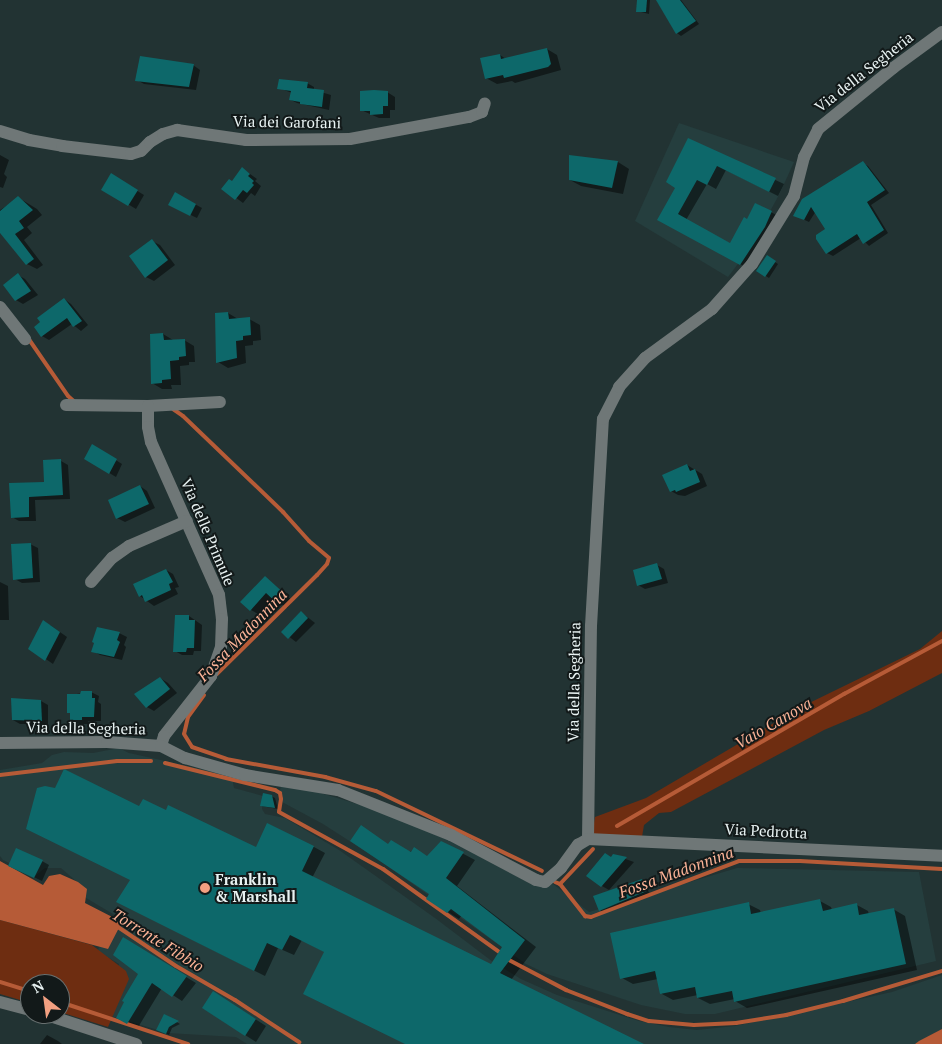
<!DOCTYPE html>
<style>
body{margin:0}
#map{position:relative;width:942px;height:1044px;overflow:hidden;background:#233;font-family:"PT Serif",serif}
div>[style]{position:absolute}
.built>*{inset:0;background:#253e3e}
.green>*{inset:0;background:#6e2d11}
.water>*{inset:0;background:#b65b37}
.shadow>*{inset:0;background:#0007}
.stream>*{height:4px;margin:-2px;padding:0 2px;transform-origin:2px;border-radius:2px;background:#b65b37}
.building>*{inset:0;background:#0d686a}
.minor>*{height:12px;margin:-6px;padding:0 6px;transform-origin:6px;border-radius:6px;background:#6f7777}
.dots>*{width:14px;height:14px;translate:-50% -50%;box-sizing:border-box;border:2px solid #121919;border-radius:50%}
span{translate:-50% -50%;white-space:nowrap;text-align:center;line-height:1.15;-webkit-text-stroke:4px #121919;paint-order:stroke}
.street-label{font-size:15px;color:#e8f2f2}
.poi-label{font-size:15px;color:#e8f2f2;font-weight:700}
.left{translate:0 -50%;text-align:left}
.water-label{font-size:16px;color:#fcb397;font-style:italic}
.north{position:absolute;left:20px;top:974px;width:50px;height:50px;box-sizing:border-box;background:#121919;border:1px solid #687070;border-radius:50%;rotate:330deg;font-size:14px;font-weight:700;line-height:20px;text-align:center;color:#e8f2f2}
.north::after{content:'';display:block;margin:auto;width:18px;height:22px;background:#f2a081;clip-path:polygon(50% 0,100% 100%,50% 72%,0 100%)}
</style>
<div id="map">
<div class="built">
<i style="clip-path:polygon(679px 123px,794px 162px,780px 193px,750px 248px,728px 277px,635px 221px)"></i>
<i style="clip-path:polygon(119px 748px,129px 753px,238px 777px,233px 783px,234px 788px,263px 796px,262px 809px,265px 814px,285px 818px,339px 850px,435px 918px,493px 962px,521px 979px,557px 995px,639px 1021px,669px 1027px,697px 1030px,735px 1026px,806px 1011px,892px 992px,942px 975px,942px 1029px,915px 1044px,247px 1044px,236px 1037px,168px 1033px,104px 1014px,119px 964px,97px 951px,118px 917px,76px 892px,77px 882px,61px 868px,45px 868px,35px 876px,3px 860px,0 856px,0 770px,42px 763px,52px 755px,64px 752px,93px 753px)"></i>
<i style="clip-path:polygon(281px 785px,317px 792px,381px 811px,452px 842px,535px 886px,553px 884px,589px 912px,737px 868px,919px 872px,936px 961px,715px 1014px,685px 1014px,641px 1005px,547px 974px,526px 964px,376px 858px,323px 824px,282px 802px,279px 796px)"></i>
</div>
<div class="green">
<i style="clip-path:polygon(942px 631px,942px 673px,869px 711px,824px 730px,671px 812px,659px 813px,644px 825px,641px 843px,591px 841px,595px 817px,646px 798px,801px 707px,920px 649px)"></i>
<i style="clip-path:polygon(0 920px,92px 945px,126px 971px,129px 979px,108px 1027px,60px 1012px,60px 984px,30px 984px,30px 1003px,0 994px)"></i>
</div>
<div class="water">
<i style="clip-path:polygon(0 861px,43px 885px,49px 876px,60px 874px,78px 882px,87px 889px,85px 903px,122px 922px,108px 949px,0 920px)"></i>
<i style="clip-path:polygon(942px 1029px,942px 1044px,915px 1044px,919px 1041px)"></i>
</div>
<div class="shadow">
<i style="clip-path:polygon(638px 0,650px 0,649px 14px,637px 11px)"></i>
<i style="clip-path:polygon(657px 0,681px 0,699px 24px,681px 36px,677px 33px)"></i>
<i style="clip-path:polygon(547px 49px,557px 55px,561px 70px,515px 83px,512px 81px,497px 84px,486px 78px,500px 55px,506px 59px)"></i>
<i style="clip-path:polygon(193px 65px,200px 70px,196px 90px,144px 84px,137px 80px)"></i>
<i style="clip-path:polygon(307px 83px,314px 87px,314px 90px,331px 95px,329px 110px,297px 103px,291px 100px,292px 93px,279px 88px)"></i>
<i style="clip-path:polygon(387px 92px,395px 97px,395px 110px,390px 110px,390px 118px,379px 118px,361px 110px)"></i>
<i style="clip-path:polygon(689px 140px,784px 184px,778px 196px,726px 170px,716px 189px,707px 184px,686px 220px,731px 244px,748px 220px,756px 204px,780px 217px,749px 269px,659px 219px,677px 187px)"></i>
<i style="clip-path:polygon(0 155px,9px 160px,4px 174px,7px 177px,3px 188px,0 187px)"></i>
<i style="clip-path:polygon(618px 162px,629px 169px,623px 194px,581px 186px,570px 180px)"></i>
<i style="clip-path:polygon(863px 163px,868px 166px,889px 193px,871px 205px,888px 233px,869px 246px,861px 238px,833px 256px,827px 253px,818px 238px,827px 229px,816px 211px,809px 222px,794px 215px)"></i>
<i style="clip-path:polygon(243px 169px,257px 179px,255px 181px,261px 186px,255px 196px,251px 193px,243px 203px,223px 188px,233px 182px)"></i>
<i style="clip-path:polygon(111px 175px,144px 195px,136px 209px,103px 189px)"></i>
<i style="clip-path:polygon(176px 194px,202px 208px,197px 218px,176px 208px)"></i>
<i style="clip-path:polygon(19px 198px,37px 209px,42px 215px,27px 227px,32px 233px,24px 240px,43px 265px,37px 269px,27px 264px,0 230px,0 210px)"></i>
<i style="clip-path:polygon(152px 241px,160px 245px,175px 265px,154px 281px,146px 277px)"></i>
<i style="clip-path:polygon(767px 257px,778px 264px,769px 278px,758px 271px)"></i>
<i style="clip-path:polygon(18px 275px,25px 279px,38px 295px,23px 304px,16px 300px)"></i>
<i style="clip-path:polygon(64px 299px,71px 304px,88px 325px,81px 331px,72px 324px,49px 340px,42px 336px)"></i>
<i style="clip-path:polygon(228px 313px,238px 319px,249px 319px,260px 325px,261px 340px,253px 341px,253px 345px,245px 346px,246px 363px,228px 368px,218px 362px)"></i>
<i style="clip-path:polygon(163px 334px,173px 340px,184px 340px,194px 346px,195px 362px,189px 362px,189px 365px,180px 366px,181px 385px,171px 385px,172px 389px,162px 389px,152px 383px)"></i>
<i style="clip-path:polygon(92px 445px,122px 464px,116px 477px,86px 459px)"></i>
<i style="clip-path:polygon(61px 461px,68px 465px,70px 499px,35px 500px,36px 521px,19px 521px,12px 517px,11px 484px,45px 483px)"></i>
<i style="clip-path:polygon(687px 465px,702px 474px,707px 486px,685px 496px,678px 495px,671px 491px)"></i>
<i style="clip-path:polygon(140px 486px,147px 491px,155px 508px,125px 522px,117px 518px)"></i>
<i style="clip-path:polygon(30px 544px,38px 548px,40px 582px,22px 583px,15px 579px)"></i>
<i style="clip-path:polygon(657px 565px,664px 569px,668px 583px,645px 589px,638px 585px)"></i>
<i style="clip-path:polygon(166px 570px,173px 574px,179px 587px,175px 588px,178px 594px,154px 606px,140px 596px)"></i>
<i style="clip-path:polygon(265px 578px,293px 601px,287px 608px,273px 598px,258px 614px,251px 610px)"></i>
<i style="clip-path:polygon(0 582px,8px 586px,9px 620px,0 620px)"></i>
<i style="clip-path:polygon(301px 612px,315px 623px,296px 642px,283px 632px)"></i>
<i style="clip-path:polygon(189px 616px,202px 625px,201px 651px,194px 651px,193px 655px,182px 655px,175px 651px)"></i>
<i style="clip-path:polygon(50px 625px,67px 637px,53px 664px,30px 648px)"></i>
<i style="clip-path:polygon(119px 633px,127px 637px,124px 645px,126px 647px,122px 660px,100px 655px,93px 651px)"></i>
<i style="clip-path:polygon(160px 678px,168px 683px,177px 693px,154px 711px,147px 707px)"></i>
<i style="clip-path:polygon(91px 692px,99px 696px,98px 702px,101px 704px,101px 721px,88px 721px,89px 724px,79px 724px,71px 720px,69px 695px)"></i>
<i style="clip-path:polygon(41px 701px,48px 705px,48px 724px,20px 724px,13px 720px)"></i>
<i style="clip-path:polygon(271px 796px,275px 798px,278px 809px,261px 806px)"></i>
<i style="clip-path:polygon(140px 808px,256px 849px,314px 847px,325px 853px,312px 878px,491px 965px,504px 947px,462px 915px,459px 919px,448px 912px,389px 845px,428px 857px,441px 842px,475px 860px,457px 886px,536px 947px,511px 980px,641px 1044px,406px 1044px,325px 952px,302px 940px,294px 955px,278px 948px,265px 976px,128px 907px)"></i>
<i style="clip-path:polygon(614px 855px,634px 862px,609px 890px,602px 886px)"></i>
<i style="clip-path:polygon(42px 861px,49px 865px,42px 881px,17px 869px)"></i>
<i style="clip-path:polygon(642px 880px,645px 882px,649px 893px,603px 912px,600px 910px,595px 896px)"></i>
<i style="clip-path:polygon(820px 901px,831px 907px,832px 910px,857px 905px,868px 911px,869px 915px,893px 909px,905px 916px,917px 970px,747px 1008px,735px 1001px,735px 999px,710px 1004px,698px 998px,698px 995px,673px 1000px,662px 994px,658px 979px,633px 984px,622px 978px,748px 904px,760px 910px,761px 914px)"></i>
<i style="clip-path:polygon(123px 939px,196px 983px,182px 1001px,162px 988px,137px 1029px,117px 1018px,140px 974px)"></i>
<i style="clip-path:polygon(224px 999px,266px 1026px,256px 1042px,203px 1008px)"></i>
<i style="clip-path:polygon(165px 1015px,180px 1024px,172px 1028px,169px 1035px,158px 1029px)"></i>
<i style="clip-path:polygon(47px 1035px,58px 1041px,62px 1044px,40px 1044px)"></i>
</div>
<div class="stream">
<i style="left:28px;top:338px;width:70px;rotate:55.4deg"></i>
<i style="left:68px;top:396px;width:9px;rotate:41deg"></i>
<i style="left:173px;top:409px;width:12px;rotate:35deg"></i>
<i style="left:183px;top:416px;width:139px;rotate:43.8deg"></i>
<i style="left:283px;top:512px;width:39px;rotate:48deg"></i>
<i style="left:309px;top:541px;width:26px;rotate:40deg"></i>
<i style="left:329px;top:558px;width:6px;rotate:108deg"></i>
<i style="left:327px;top:564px;width:15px;rotate:132deg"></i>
<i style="left:317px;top:575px;width:141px;rotate:135.3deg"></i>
<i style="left:204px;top:695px;width:27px;rotate:126deg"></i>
<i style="left:188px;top:717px;width:17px;rotate:103deg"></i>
<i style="left:184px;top:734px;width:15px;rotate:58deg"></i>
<i style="left:192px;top:747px;width:36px;rotate:19deg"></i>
<i style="left:226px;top:759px;width:101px;rotate:10.3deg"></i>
<i style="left:325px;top:777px;width:53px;rotate:15.4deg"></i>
<i style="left:376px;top:791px;width:184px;rotate:25.7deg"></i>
<i style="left:165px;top:763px;width:113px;rotate:13.8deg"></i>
<i style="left:275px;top:790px;width:6px;rotate:31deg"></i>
<i style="left:280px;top:793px;width:6px;rotate:81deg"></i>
<i style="left:281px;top:799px;width:13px;rotate:99deg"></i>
<i style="left:279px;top:812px;width:119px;rotate:28.7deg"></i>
<i style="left:383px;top:869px;width:146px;rotate:35.5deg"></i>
<i style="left:0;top:775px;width:118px;rotate:-6.8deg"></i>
<i style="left:117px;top:761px;width:34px"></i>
<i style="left:617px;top:826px;width:263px;rotate:-30.2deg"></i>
<i style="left:844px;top:694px;width:111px;rotate:-28.4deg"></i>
<i style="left:555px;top:882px;width:5px;rotate:22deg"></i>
<i style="left:560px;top:884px;width:41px;rotate:52deg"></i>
<i style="left:585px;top:916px;width:6px;rotate:9deg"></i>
<i style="left:591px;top:917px;width:158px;rotate:-20.7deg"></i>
<i style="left:739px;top:861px;width:61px"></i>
<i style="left:800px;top:861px;width:142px;rotate:3.2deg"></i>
<i style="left:560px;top:884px;width:48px;rotate:-46.7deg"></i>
<i style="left:115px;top:925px;width:73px;rotate:33.9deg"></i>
<i style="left:176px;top:966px;width:68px;rotate:30deg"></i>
<i style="left:235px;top:1000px;width:77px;rotate:33.3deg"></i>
<i style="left:507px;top:959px;width:67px;rotate:27.7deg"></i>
<i style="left:566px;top:990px;width:66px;rotate:21.5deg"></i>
<i style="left:627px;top:1014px;width:23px;rotate:18deg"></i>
<i style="left:649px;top:1021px;width:45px;rotate:5.1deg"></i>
<i style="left:694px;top:1025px;width:42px;rotate:-2.7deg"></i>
<i style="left:736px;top:1023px;width:51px;rotate:-9.1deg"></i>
<i style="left:786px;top:1015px;width:59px;rotate:-13.8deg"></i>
<i style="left:843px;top:1001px;width:103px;rotate:-16.9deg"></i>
<i style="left:0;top:982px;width:31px;rotate:17deg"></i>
<i style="left:60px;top:1002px;width:135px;rotate:18.2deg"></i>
</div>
<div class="building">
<i style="clip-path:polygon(637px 0,647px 0,646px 12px,636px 12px)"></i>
<i style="clip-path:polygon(656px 0,680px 0,696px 21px,676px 34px)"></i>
<i style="clip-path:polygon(547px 48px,551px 64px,548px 67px,504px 78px,503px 75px,485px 79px,480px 58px,500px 54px,501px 59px)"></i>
<i style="clip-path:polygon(140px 56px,194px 64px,189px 87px,135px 81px)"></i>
<i style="clip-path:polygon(279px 79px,308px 82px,307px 88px,324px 90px,322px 107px,300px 104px,300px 102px,289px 100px,291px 91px,277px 89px)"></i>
<i style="clip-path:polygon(374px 90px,388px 91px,388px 106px,383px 106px,383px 114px,370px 115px,370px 111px,360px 111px,360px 91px)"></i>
<i style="clip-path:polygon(688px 138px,776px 178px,769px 192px,717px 166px,707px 185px,697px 180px,678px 214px,730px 243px,744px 217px,747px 219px,755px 203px,772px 211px,765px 227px,740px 265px,657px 220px,675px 188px,666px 182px)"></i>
<i style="clip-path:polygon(569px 155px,618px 161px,612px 188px,569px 180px)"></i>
<i style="clip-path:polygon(863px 161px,885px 190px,867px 202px,884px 230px,863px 244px,857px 234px,826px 254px,816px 239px,816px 235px,825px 229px,811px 207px,804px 220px,793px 216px,802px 199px)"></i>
<i style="clip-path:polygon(242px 167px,250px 174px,248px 176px,254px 181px,252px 183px,254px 185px,247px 193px,243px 190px,235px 200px,221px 189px,229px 179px,232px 181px)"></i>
<i style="clip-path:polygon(111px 173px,138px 190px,128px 206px,101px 190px)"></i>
<i style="clip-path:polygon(175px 192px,196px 204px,190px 216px,168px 205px)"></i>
<i style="clip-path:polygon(18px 196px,33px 210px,19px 221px,24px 228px,15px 234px,34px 259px,26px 265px,0 233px,0 211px)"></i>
<i style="clip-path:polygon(152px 239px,168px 260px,145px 278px,129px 256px)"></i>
<i style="clip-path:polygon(767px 255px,776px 261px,765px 277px,756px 271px)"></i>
<i style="clip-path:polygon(18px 273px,31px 291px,15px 301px,3px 285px)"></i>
<i style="clip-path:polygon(64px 298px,82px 321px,73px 327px,67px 318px,41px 337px,34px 327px,40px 322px,37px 318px)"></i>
<i style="clip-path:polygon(228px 312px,229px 319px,250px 317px,251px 335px,243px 336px,243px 340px,236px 341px,237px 358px,216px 363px,215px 313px)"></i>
<i style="clip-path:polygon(163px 333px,164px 340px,185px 339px,186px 356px,179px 357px,179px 360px,170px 361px,171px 379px,162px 380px,162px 383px,151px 384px,150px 334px)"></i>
<i style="clip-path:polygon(92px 444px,117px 459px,109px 474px,84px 459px)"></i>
<i style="clip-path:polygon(61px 459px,63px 495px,29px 497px,29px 517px,11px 518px,9px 483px,44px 482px,43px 460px)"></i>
<i style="clip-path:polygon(687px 464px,690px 471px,695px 469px,700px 482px,676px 492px,675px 490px,670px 492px,662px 475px)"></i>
<i style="clip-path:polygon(140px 485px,149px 504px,116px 519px,108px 500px)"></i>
<i style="clip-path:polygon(31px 543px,33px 578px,13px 580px,11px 544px)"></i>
<i style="clip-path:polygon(657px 563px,662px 579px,637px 586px,633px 570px)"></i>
<i style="clip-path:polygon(166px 569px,173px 582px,169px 584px,171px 590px,145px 602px,142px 595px,139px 597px,133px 584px)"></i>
<i style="clip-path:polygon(265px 576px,287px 596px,279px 605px,266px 593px,250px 611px,240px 602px)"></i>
<i style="clip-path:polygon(301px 611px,308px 618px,288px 639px,281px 632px)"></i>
<i style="clip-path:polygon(175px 615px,189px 615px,189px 620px,195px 620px,194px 648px,187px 648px,186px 652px,173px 652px)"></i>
<i style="clip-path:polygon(43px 620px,60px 632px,45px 661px,28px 649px)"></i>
<i style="clip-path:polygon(97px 627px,120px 632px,117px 640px,120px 642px,114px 657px,91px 652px,94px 643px,92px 642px)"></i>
<i style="clip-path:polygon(160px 677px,170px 689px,146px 708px,134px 694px)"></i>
<i style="clip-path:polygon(81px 691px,92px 691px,92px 698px,95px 698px,94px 717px,82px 717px,82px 720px,70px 720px,70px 713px,67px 713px,67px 694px,80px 694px)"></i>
<i style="clip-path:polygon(11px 698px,41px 700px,42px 721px,12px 720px)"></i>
<i style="clip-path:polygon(64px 769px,139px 806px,143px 799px,166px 810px,168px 805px,256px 847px,267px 823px,314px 846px,302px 871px,491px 964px,502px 947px,451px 909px,447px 913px,426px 899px,429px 894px,350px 841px,361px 825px,388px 844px,391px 840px,411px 852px,414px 847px,427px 856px,441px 841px,464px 852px,446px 878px,525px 940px,500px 973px,644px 1044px,405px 1044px,303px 994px,324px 952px,290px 935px,282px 950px,267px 943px,254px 971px,116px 902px,130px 880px,26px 829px,37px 788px,45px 786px,55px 788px)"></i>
<i style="clip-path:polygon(263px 793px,272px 795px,275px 808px,260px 806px)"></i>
<i style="clip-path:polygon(16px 848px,43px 860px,34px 878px,8px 866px)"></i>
<i style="clip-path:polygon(605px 853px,611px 857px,613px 854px,627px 857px,601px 887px,586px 876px)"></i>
<i style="clip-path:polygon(642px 879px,647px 891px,599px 911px,593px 896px)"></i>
<i style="clip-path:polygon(820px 899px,823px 911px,857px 903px,859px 915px,894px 908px,906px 964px,734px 1002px,732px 991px,697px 998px,695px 987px,660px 994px,655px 971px,620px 979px,610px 933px,749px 902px,751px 914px)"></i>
<i style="clip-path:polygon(123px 937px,187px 976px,172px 997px,152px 983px,127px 1024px,116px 1018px,124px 1002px,122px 1001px,138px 974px,113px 955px)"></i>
<i style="clip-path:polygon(213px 991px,256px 1019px,245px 1036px,202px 1008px)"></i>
<i style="clip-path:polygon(164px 1014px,179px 1021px,169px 1027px,166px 1034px,156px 1030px)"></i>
</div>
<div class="minor">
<i style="left:0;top:131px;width:30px;rotate:17deg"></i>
<i style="left:29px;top:140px;width:34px;rotate:10deg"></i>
<i style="left:62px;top:146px;width:69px;rotate:6.6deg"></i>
<i style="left:131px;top:154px;width:10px;rotate:-17deg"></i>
<i style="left:141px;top:151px;width:13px;rotate:-45deg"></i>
<i style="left:150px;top:142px;width:15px;rotate:-32deg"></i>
<i style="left:163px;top:134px;width:15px;rotate:-16deg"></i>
<i style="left:177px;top:130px;width:70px;rotate:8.2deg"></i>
<i style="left:246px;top:140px;width:104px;rotate:-0.6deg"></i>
<i style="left:350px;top:139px;width:121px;rotate:-10.5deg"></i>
<i style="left:469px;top:117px;width:14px;rotate:-21deg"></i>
<i style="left:482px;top:112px;width:9px;rotate:-72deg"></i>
<i style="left:0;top:307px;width:41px;rotate:52deg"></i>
<i style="left:66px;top:405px;width:82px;rotate:0.7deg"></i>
<i style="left:148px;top:406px;width:72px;rotate:-3.2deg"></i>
<i style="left:148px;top:406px;width:21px;rotate:90deg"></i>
<i style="left:148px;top:427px;width:15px;rotate:79deg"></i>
<i style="left:151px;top:442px;width:167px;rotate:66deg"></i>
<i style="left:219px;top:595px;width:24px;rotate:83deg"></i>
<i style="left:222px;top:619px;width:28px;rotate:92deg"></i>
<i style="left:221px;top:647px;width:31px;rotate:109deg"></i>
<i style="left:211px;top:676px;width:76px;rotate:128.1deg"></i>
<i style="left:164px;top:736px;width:10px;rotate:107deg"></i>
<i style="left:91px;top:582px;width:32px;rotate:-49deg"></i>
<i style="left:112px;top:558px;width:21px;rotate:-35deg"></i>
<i style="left:129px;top:546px;width:63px;rotate:-23.3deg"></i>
<i style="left:0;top:743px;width:107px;rotate:-0.5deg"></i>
<i style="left:107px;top:742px;width:54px;rotate:4.2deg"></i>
<i style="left:161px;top:746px;width:27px;rotate:27deg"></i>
<i style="left:185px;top:758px;width:62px;rotate:15.8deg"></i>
<i style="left:245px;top:775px;width:94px;rotate:9.2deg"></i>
<i style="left:338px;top:790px;width:122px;rotate:21.7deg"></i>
<i style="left:451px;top:835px;width:96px;rotate:27.9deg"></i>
<i style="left:536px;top:880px;width:9px;rotate:13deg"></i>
<i style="left:545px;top:882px;width:21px;rotate:-41deg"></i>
<i style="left:561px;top:868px;width:29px;rotate:-54deg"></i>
<i style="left:578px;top:845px;width:12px;rotate:-31deg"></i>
<i style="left:588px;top:839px;width:213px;rotate:-89.2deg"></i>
<i style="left:591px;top:626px;width:207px;rotate:-86.7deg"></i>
<i style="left:603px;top:419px;width:36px;rotate:-63deg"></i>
<i style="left:619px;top:387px;width:39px;rotate:-48deg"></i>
<i style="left:645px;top:358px;width:83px;rotate:-36.2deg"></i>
<i style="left:712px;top:309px;width:60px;rotate:-48.4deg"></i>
<i style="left:752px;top:264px;width:80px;rotate:-58.3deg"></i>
<i style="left:794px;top:196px;width:40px;rotate:-75.6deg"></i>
<i style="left:804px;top:157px;width:31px;rotate:-63deg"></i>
<i style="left:818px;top:129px;width:97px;rotate:-39.1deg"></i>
<i style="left:893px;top:68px;width:61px;rotate:-36.3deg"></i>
<i style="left:588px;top:839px;width:354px;rotate:2.7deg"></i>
<i style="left:0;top:1002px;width:31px;rotate:15deg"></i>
<i style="left:44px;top:1014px;width:97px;rotate:18.1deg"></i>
</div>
<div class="dots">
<i style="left:205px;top:888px;background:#f2a081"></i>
</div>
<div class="street-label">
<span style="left:864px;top:72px;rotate:-38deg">Via della Segheria</span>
<span style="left:287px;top:122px;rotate:1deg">Via dei Garofani</span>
<span style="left:208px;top:532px;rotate:67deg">Via delle Primule</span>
<span style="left:574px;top:682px;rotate:-89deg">Via della Segheria</span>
<span style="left:86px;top:728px;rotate:1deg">Via della Segheria</span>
<span style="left:766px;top:831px;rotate:3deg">Via Pedrotta</span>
</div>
<div class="poi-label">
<span class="left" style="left:215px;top:888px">Franklin<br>&amp; Marshall</span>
</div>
<div class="water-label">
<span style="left:242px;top:635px;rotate:-46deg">Fossa Madonnina</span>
<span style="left:773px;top:723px;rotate:-30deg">Vaio Canova</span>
<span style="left:676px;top:872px;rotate:-20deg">Fossa Madonnina</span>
<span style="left:158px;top:940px;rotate:32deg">Torrente Fibbio</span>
</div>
<div class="north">N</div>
</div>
